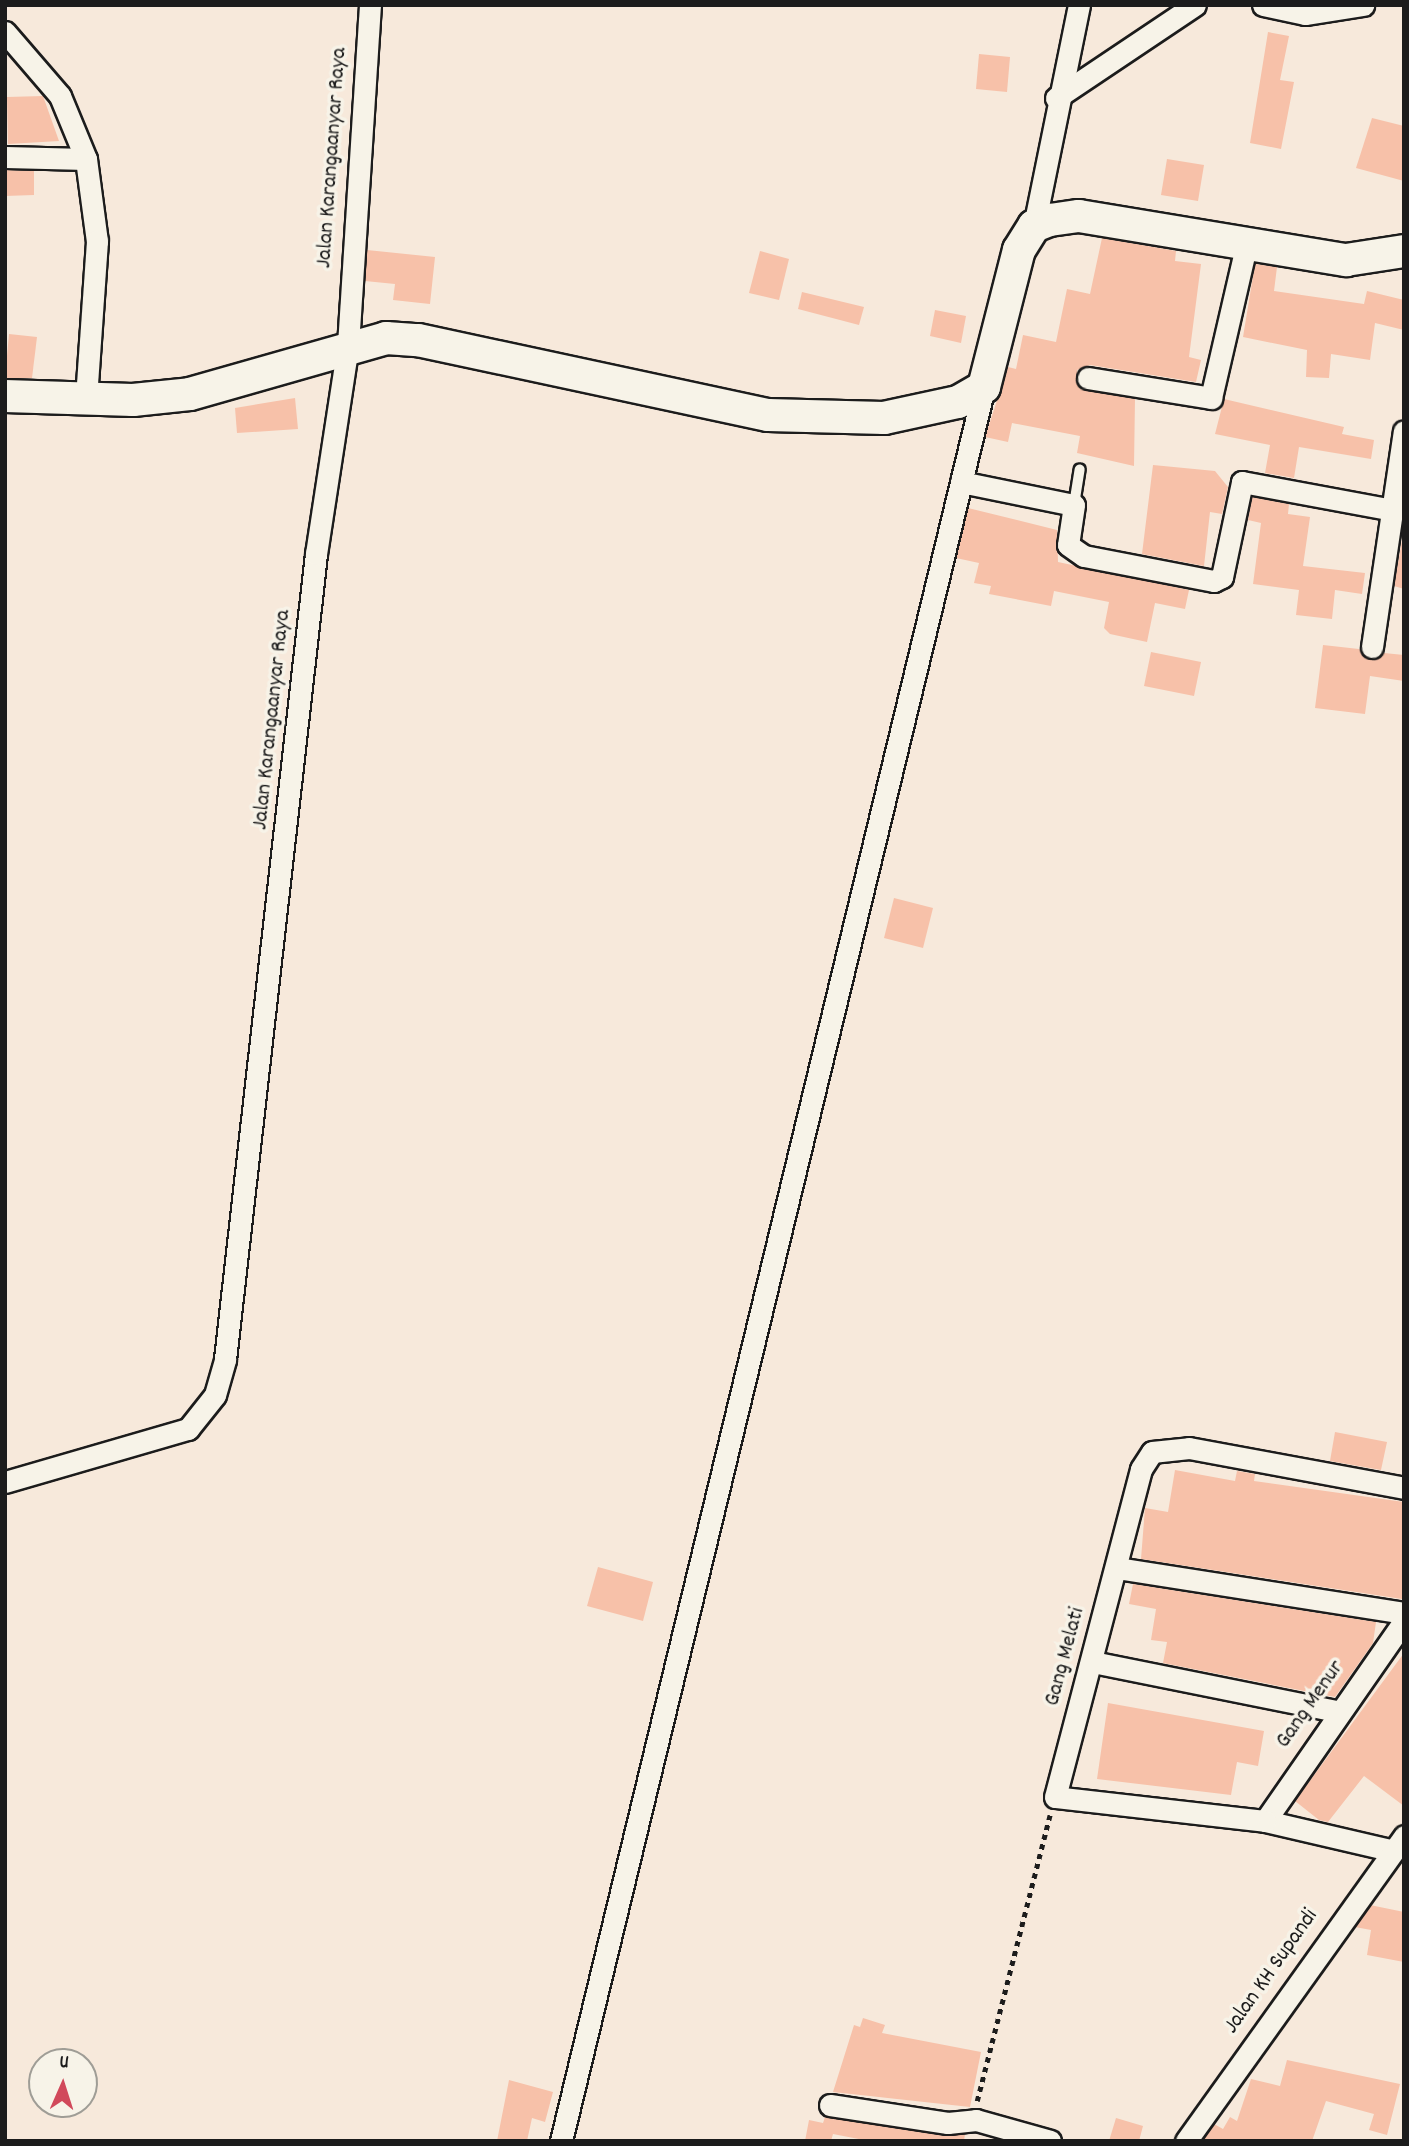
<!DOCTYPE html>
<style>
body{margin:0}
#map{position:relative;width:1409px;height:2146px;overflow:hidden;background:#f7e9db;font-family:Dekko,sans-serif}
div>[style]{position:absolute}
.building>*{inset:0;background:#f7c1a9}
.path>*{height:4.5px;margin-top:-2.25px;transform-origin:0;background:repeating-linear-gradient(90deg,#1c1c1c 0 5px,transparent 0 10px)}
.roads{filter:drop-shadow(2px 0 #1c1c1c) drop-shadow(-2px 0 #1c1c1c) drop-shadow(0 2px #1c1c1c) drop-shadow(0 -2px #1c1c1c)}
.service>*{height:10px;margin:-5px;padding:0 5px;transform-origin:5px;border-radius:5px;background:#f7f3e8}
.minor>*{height:21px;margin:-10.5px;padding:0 10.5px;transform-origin:10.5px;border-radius:10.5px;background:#f7f3e8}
.secondary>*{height:32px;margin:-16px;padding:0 16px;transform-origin:16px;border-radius:16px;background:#f7f3e8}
span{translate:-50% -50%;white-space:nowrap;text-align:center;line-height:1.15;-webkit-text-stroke:7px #f7f3e8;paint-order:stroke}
.street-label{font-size:23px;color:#1c1c1c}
.frame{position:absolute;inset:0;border:7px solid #1c1c1c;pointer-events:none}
.north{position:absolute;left:28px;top:2048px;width:70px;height:70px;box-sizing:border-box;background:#f7f3e8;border:2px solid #9f9d96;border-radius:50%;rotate:3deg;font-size:19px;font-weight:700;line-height:28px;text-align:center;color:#1c1c1c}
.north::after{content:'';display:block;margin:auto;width:24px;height:32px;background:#d1495b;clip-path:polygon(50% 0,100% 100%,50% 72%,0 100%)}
</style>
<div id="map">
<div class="building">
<i style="clip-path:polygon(1268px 32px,1289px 36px,1280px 80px,1294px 82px,1281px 149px,1250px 143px)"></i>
<i style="clip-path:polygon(979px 54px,1010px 57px,1007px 92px,976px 89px)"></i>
<i style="clip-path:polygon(43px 96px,59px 141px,8px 144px,7px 97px)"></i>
<i style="clip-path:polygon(1372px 118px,1404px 126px,1404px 181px,1356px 168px)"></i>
<i style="clip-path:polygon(1167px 159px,1204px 165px,1198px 201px,1161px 195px)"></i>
<i style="clip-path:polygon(5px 170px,34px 171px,34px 195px,5px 196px)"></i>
<i style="clip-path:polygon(1102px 238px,1176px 251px,1175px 261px,1201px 264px,1189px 357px,1201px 360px,1196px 382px,1090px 365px,1077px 370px,1080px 389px,1135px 399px,1134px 466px,1077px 453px,1080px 436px,1012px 423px,1008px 442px,985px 437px,1008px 367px,1016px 369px,1023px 335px,1056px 342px,1067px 289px,1090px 294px)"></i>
<i style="clip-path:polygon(367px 250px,435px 257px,430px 304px,393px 300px,395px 284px,365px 281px)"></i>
<i style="clip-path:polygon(760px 251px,789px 259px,779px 300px,749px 293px)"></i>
<i style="clip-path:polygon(1255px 264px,1277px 267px,1274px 291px,1364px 304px,1367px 291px,1404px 300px,1404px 330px,1375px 323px,1370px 360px,1331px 354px,1329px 378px,1306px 377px,1307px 350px,1243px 337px)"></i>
<i style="clip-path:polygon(802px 292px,864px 307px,859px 325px,798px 309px)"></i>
<i style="clip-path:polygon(935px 310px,966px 316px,961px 343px,930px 336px)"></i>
<i style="clip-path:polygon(9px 334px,37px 337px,32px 378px,5px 378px)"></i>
<i style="clip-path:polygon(295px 398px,298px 429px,237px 433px,235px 408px)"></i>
<i style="clip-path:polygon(1224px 399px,1344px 427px,1342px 434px,1374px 440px,1371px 459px,1299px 447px,1294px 478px,1265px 473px,1270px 445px,1215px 434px)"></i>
<i style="clip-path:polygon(1153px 465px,1215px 471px,1228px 487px,1222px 514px,1210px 512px,1204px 566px,1142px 554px)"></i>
<i style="clip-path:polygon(1252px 497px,1289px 504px,1288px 514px,1310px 517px,1303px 566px,1365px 573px,1362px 594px,1335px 590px,1332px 619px,1296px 615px,1299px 590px,1253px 584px,1261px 523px,1248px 520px)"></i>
<i style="clip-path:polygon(968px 508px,1057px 530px,1058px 562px,1189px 590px,1185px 609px,1155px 603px,1147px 642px,1110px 634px,1104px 628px,1109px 602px,1054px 591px,1051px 606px,989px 594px,991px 586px,974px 583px,979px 563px,956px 558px)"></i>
<i style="clip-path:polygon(1404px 529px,1404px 589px,1394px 586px)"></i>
<i style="clip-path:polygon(1323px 645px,1359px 649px,1371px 660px,1384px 653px,1404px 655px,1404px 681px,1370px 676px,1365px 714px,1315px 708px)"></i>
<i style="clip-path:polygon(1151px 652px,1201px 662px,1194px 696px,1144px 686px)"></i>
<i style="clip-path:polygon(894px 898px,933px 908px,923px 948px,884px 938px)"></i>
<i style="clip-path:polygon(1335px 1432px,1387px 1442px,1381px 1470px,1330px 1461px)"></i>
<i style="clip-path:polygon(1175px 1470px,1235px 1481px,1237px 1471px,1255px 1474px,1254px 1481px,1404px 1502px,1402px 1599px,1141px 1559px,1145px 1508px,1168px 1512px)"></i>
<i style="clip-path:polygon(598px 1567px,653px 1582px,643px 1621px,587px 1606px)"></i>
<i style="clip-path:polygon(1133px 1584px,1376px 1622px,1373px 1643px,1335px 1697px,1163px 1663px,1167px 1642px,1151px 1640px,1156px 1609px,1129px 1604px)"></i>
<i style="clip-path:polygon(1404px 1653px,1404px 1806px,1364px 1776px,1328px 1822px,1319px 1820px,1295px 1801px)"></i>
<i style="clip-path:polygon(1108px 1703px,1264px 1731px,1258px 1766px,1237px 1762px,1231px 1795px,1097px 1779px)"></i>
<i style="clip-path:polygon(1370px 1905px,1404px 1912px,1404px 1962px,1367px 1955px,1371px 1930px,1355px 1927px)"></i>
<i style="clip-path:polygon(863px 2018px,885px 2025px,882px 2033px,981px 2052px,970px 2107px,833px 2092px,854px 2025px,860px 2027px)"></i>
<i style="clip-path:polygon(1287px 2060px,1400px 2084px,1387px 2135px,1369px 2130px,1374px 2114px,1326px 2101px,1312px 2141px,1202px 2141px,1214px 2124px,1223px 2129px,1230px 2117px,1237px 2121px,1251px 2079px,1280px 2086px)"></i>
<i style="clip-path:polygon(509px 2080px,553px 2092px,545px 2122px,532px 2118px,527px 2141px,497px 2141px)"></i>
<i style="clip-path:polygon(825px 2117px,946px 2136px,965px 2134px,964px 2141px,869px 2141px,833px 2134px,831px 2141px,805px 2141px,809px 2120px,823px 2123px)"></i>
<i style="clip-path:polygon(1116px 2118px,1143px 2126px,1139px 2141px,1109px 2141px)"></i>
</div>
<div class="path">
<i style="left:977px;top:2101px;width:295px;rotate:-75.7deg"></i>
</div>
<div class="roads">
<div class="service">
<i style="left:1074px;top:505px;width:36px;rotate:-81deg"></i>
</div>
<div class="minor">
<i style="left:1263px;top:5px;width:43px;rotate:12.1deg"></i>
<i style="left:1305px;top:14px;width:59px;rotate:-8.8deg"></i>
<i style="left:5px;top:32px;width:84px;rotate:49.3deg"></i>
<i style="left:60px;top:96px;width:68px;rotate:67.6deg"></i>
<i style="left:86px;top:159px;width:83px;rotate:82.4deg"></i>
<i style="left:97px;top:241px;width:157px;rotate:94deg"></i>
<i style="left:1056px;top:98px;width:167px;rotate:-33.8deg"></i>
<i style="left:5px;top:157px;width:81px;rotate:1.4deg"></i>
<i style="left:1034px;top:226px;width:226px;rotate:-78.5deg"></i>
<i style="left:1088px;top:378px;width:125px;rotate:9.2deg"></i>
<i style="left:1211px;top:398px;width:156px;rotate:-77deg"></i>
<i style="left:961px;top:482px;width:115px;rotate:11.5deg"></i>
<i style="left:1074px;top:505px;width:40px;rotate:98.5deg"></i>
<i style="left:1068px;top:545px;width:19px;rotate:35deg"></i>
<i style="left:1084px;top:556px;width:132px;rotate:10.9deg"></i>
<i style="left:1214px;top:581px;width:9px;rotate:-27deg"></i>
<i style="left:1222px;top:577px;width:97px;rotate:-78.1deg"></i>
<i style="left:1242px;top:482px;width:148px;rotate:10.5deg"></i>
<i style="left:1372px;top:647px;width:218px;rotate:-81.6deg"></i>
<i style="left:5px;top:1482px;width:191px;rotate:-16.2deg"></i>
<i style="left:188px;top:1429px;width:43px;rotate:-51.5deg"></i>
<i style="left:215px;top:1395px;width:37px;rotate:-74deg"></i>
<i style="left:225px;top:1359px;width:810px;rotate:-83.55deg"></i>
<i style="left:316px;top:554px;width:211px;rotate:-81.3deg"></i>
<i style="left:348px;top:345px;width:341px;rotate:-86.3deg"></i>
<i style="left:1117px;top:1568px;width:291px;rotate:8.9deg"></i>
<i style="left:1093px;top:1662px;width:249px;rotate:11.4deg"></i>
<i style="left:1265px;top:1821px;width:244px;rotate:-55.2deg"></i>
<i style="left:1390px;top:1850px;width:128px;rotate:-166.9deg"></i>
<i style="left:1265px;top:1821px;width:211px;rotate:-173.5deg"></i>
<i style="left:1055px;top:1797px;width:339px;rotate:-75.3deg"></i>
<i style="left:1141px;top:1469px;width:20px;rotate:-57deg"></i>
<i style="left:1152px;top:1452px;width:37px;rotate:-6deg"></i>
<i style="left:1189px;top:1448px;width:219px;rotate:10.5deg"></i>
<i style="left:830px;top:2105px;width:119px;rotate:8.7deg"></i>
<i style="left:948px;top:2123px;width:28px;rotate:-6deg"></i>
<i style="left:976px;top:2120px;width:77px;rotate:15.8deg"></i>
<i style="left:561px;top:2141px;width:1804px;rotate:-76.44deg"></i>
<i style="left:1186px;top:2141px;width:375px;rotate:-54.4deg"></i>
</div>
<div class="secondary">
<i style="left:5px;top:396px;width:128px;rotate:1.8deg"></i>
<i style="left:133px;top:400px;width:57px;rotate:-6deg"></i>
<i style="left:190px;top:394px;width:204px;rotate:-15.9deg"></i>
<i style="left:386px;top:338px;width:32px;rotate:4deg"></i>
<i style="left:418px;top:340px;width:358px;rotate:12.1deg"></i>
<i style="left:768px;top:415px;width:116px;rotate:1.5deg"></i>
<i style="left:884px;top:418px;width:76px;rotate:-12.2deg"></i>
<i style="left:958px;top:402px;width:30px;rotate:-30deg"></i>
<i style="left:984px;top:387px;width:141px;rotate:-75.7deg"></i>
<i style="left:1019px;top:250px;width:28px;rotate:-58deg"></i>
<i style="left:1034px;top:226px;width:17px;rotate:-21deg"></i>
<i style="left:1050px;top:220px;width:29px;rotate:-8deg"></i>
<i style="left:1079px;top:216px;width:271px;rotate:9.4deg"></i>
<i style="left:1346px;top:260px;width:59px;rotate:-8.8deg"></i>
</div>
</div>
<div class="street-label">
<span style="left:333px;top:158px;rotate:-86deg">Jalan Karangaanyar Raya</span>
<span style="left:273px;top:720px;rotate:-84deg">Jalan Karangaanyar Raya</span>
<span style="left:1066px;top:1657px;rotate:-75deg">Gang Melati</span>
<span style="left:1311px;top:1705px;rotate:-55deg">Gang Menur</span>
<span style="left:1272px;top:1972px;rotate:-55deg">Jalan KH Supandi</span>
</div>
<div class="frame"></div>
<div class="north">U</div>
</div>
